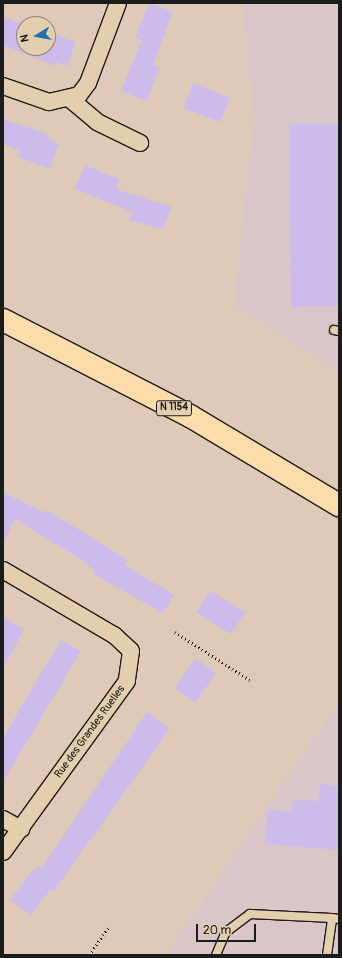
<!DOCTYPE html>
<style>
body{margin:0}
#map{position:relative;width:342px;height:958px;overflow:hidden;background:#dfcab9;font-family:Pangolin,sans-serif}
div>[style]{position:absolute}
.built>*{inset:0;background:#dac6c8}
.building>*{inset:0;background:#cdbbeb}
.path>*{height:2.5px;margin-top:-1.25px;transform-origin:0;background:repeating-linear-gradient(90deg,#1c1c1c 0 1px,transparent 0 4px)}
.roads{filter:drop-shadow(1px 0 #1c1c1c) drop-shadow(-1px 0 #1c1c1c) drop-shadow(0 1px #1c1c1c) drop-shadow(0 -1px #1c1c1c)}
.lane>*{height:8px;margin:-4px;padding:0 4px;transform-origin:4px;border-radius:4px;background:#e3cead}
.street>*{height:16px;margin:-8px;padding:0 8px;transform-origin:8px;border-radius:8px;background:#e3cead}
.primary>*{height:22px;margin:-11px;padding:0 11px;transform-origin:11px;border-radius:11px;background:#fddcac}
span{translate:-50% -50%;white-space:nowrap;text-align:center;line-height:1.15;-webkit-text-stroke:3px #e3cead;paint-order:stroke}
.shield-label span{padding:1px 3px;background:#e3cead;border:1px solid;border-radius:3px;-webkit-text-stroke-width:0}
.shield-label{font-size:10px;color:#1c1c1c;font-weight:700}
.street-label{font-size:11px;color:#1c1c1c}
.frame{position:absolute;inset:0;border:4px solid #1c1c1c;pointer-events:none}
.north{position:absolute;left:16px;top:16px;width:40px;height:40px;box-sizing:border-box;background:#e3cead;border:1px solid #938773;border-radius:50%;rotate:259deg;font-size:11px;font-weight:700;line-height:16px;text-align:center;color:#1c1c1c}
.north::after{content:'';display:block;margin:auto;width:14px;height:18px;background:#1f6fb2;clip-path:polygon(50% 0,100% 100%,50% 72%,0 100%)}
.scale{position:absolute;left:196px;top:924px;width:60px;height:18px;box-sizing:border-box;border:2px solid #1c1c1c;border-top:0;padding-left:5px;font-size:12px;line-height:14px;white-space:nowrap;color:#1c1c1c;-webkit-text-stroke:3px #e3cead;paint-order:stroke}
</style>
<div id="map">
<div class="built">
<i style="clip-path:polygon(243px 3px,339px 3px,339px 372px,234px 305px,254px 121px)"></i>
<i style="clip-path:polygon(339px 702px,339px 955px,166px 955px)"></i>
</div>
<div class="building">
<i style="clip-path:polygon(149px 3px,173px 12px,153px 65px,160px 67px,147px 101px,121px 91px,142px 40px,135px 38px)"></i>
<i style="clip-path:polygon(3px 17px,24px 25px,24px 48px,48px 48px,48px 32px,76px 42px,67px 66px,56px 62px,55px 66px,3px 45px)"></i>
<i style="clip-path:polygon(193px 83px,230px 98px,220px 122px,183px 108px)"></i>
<i style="clip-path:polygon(3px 119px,50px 135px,48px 139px,59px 144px,50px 169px,18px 157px,21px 151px,3px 144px)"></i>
<i style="clip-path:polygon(289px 124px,339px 124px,339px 306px,291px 307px)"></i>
<i style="clip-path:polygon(85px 165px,119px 179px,116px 189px,172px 207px,163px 229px,129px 220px,132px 212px,75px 189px)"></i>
<i style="clip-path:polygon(3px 492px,45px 513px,47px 510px,128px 560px,125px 565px,174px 595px,163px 613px,93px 574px,94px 571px,85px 562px,15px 519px,3px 544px)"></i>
<i style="clip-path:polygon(210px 591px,245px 612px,231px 634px,196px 612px)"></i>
<i style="clip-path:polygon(3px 618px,24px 629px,3px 669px)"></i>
<i style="clip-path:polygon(61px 640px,81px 651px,3px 782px,3px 738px)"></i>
<i style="clip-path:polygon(196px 658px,216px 673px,195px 703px,174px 688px)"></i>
<i style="clip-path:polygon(147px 712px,170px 729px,53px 892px,50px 890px,31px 915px,10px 900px,30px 874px,39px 866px,42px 868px)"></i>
<i style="clip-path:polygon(320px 784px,339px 786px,339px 850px,265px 844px,268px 810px,292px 812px,293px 800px,319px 801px)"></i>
</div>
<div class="path">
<i style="left:175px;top:632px;width:89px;rotate:32.6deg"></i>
<i style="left:89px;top:955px;width:35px;rotate:-55deg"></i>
</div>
<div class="roads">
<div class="lane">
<i style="left:334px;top:330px;width:5px;rotate:11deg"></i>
<i style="left:216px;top:955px;width:25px;rotate:-67deg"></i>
<i style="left:226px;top:932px;width:30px;rotate:-37deg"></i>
<i style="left:250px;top:914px;width:82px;rotate:2.8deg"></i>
<i style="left:327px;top:955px;width:37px;rotate:-82deg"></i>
<i style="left:332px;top:918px;width:7px;rotate:8deg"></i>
</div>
<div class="street">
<i style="left:3px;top:86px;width:49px;rotate:19.2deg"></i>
<i style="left:49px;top:102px;width:31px;rotate:-13deg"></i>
<i style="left:79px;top:95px;width:15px;rotate:-53deg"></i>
<i style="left:88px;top:83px;width:85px;rotate:-69.4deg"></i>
<i style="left:70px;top:99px;width:35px;rotate:40deg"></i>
<i style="left:97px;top:122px;width:48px;rotate:26deg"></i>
<i style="left:3px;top:570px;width:129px;rotate:30.4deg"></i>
<i style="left:114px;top:635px;width:23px;rotate:43deg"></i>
<i style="left:131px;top:651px;width:30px;rotate:98deg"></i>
<i style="left:127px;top:681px;width:211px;rotate:125.9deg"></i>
<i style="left:3px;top:819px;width:21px;rotate:29deg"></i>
</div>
<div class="primary">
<i style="left:3px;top:320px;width:210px;rotate:27.2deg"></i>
<i style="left:190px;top:416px;width:174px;rotate:30.9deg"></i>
</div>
</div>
<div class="shield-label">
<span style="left:174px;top:408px">N 1154</span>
</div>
<div class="street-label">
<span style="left:90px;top:732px;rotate:-54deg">Rue des Grandes Ruelles</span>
</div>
<div class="frame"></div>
<div class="north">N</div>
<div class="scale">20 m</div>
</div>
